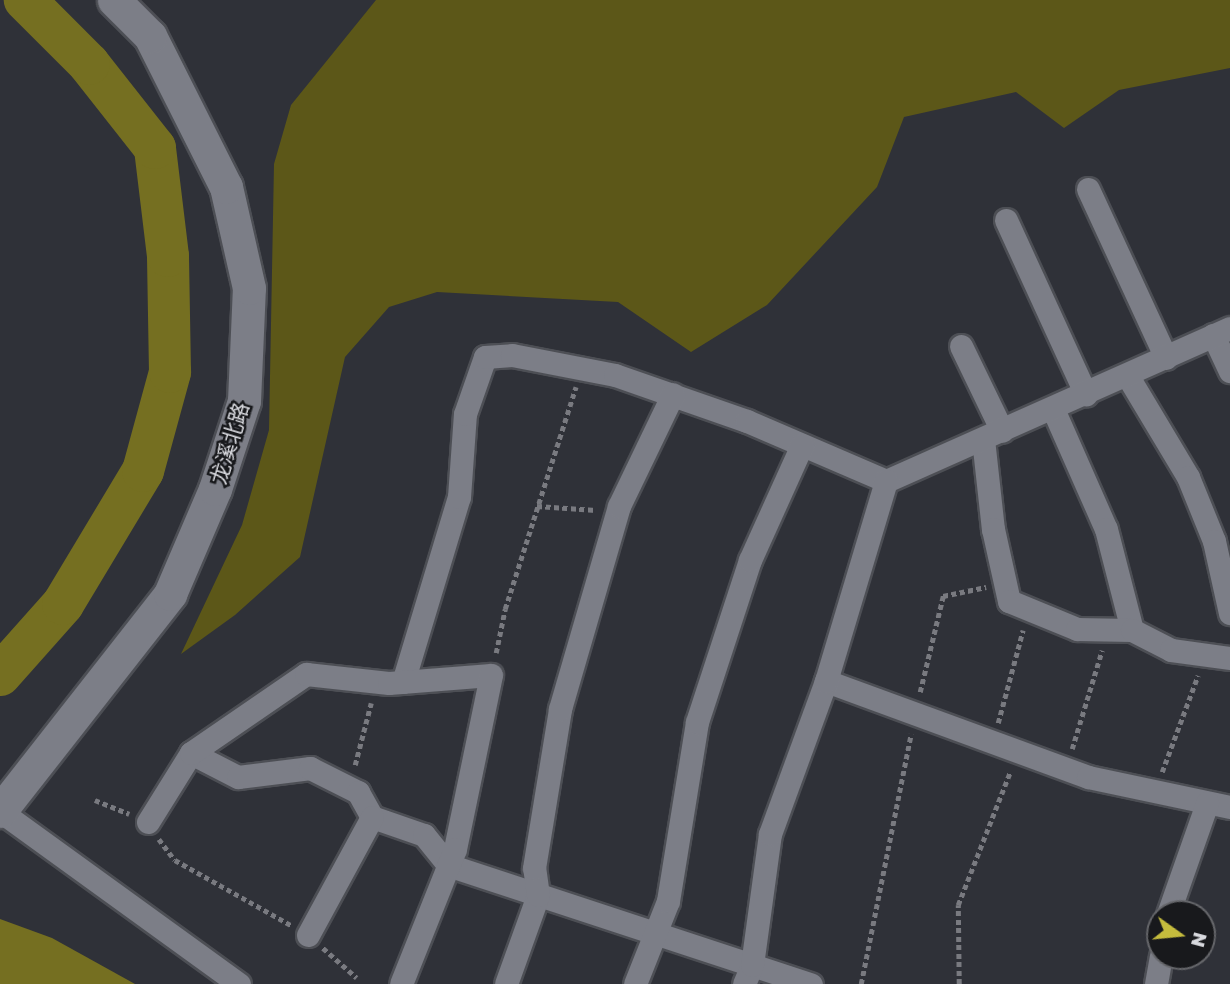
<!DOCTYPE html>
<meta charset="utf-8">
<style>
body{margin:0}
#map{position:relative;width:1230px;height:984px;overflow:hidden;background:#2f3138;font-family:"Golos Text","Noto Sans SC",sans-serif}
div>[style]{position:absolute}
.green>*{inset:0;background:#5c5718}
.water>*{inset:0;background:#756f21}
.river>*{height:42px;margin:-21px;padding:0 21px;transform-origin:21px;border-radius:21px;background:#756f21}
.path>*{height:4.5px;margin-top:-2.25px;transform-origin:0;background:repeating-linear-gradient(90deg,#797a80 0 5px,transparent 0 8.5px)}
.roads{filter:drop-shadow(2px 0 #4d4f55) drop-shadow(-2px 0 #4d4f55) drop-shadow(0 2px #4d4f55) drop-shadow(0 -2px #4d4f55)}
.street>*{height:23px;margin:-11.5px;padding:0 11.5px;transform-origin:11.5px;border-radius:11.5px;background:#7c7e87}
.secondary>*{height:33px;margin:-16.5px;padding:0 16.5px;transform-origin:16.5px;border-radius:16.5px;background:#7c7e87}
span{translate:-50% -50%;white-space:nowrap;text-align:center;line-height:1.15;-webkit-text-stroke:5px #18191c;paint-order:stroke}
.street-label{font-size:21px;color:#d9dadf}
.north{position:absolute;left:1146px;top:900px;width:70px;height:70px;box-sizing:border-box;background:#18191c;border:2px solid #65666a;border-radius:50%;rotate:105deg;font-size:19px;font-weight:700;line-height:28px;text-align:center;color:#d9dadf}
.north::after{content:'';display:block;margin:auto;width:24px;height:32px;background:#c5bc3d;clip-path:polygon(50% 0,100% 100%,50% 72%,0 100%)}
</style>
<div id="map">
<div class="green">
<i style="clip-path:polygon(376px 0,1230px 0,1230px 68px,1119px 90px,1064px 128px,1016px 92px,904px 117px,877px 187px,767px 305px,691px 352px,618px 302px,437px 292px,389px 307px,345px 357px,300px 557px,235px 615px,181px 654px,242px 525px,269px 430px,274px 164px,291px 105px)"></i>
</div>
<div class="water">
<i style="clip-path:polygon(0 919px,52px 938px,135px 984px,0 984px)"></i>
</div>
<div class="river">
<i style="left:0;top:675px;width:95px;rotate:-48.4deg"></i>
<i style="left:63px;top:604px;width:155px;rotate:-59deg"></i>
<i style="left:143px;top:471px;width:103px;rotate:-74.7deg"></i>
<i style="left:170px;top:372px;width:116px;rotate:-91deg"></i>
<i style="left:168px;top:256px;width:109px;rotate:-96.9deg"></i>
<i style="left:155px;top:148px;width:107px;rotate:-128.2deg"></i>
<i style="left:89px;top:64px;width:91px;rotate:-135deg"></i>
</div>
<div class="path">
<i style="left:537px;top:506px;width:59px;rotate:3.9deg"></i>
<i style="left:496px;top:653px;width:45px;rotate:-78.4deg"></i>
<i style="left:505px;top:609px;width:233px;rotate:-72.3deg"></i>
<i style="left:920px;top:692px;width:99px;rotate:-76.5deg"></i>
<i style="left:943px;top:596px;width:44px;rotate:-11.8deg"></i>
<i style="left:998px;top:723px;width:96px;rotate:-75deg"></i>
<i style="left:1072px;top:749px;width:103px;rotate:-73.1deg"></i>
<i style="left:355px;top:765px;width:64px;rotate:-75.5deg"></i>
<i style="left:1162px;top:772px;width:103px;rotate:-69.6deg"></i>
<i style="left:95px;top:800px;width:37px;rotate:22deg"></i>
<i style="left:159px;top:839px;width:26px;rotate:53deg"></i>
<i style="left:175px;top:860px;width:133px;rotate:29.3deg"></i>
<i style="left:323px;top:948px;width:45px;rotate:41.4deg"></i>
<i style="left:861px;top:984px;width:255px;rotate:-78.7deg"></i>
<i style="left:959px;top:984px;width:79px;rotate:-90.7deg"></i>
<i style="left:958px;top:905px;width:143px;rotate:-68.6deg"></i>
</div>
<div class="roads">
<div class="street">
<i style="left:1088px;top:189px;width:186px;rotate:65.2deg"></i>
<i style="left:1006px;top:220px;width:192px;rotate:65.4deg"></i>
<i style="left:1213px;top:335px;width:40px;rotate:65deg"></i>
<i style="left:961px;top:346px;width:94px;rotate:64.2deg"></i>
<i style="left:1127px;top:375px;width:119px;rotate:59.1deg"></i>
<i style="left:1188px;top:477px;width:69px;rotate:67.9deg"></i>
<i style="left:1214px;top:541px;width:74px;rotate:77.5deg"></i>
<i style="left:1053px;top:409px;width:131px;rotate:66.2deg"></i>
<i style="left:1106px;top:529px;width:104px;rotate:75.6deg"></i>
<i style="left:983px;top:439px;width:91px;rotate:83.7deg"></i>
<i style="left:993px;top:529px;width:74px;rotate:77.5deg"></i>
<i style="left:1009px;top:601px;width:74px;rotate:22.4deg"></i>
<i style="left:1077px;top:629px;width:55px;rotate:1deg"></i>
<i style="left:1132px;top:630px;width:44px;rotate:27.1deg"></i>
<i style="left:1171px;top:650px;width:60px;rotate:7.7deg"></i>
<i style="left:826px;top:681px;width:279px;rotate:20.1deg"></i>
<i style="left:1088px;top:777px;width:145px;rotate:11.9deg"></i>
<i style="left:403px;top:682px;width:193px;rotate:-73.2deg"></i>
<i style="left:459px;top:497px;width:83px;rotate:-85.9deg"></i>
<i style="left:465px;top:414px;width:60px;rotate:-70.7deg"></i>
<i style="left:485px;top:357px;width:27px;rotate:-4deg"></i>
<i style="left:512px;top:355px;width:105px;rotate:11deg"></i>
<i style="left:615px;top:375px;width:140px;rotate:19.2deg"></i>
<i style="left:747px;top:421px;width:151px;rotate:23.3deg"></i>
<i style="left:886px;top:481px;width:376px;rotate:-24deg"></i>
<i style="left:191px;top:753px;width:53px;rotate:27.1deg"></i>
<i style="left:238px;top:777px;width:73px;rotate:-7.1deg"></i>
<i style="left:310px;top:768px;width:54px;rotate:26.6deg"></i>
<i style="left:358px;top:792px;width:29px;rotate:61deg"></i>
<i style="left:372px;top:817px;width:55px;rotate:19.1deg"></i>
<i style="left:424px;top:835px;width:38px;rotate:51deg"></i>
<i style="left:448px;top:865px;width:382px;rotate:18.2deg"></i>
<i style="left:0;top:811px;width:295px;rotate:35.9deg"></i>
<i style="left:148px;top:822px;width:81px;rotate:-58.1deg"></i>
<i style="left:191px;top:753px;width:140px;rotate:-34.5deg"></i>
<i style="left:306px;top:674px;width:83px;rotate:6.2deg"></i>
<i style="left:389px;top:683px;width:102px;rotate:-4.5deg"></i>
<i style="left:491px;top:675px;width:178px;rotate:101.7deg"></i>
<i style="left:455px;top:849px;width:145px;rotate:111.8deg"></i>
<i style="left:1168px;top:914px;width:118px;rotate:-70.6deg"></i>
<i style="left:308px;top:935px;width:134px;rotate:-61.5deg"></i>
<i style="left:506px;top:984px;width:95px;rotate:-70.2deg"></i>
<i style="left:538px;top:895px;width:27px;rotate:-98deg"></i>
<i style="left:534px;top:868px;width:161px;rotate:-80.7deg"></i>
<i style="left:560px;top:709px;width:211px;rotate:-73.8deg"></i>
<i style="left:619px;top:506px;width:124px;rotate:-64.3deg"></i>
<i style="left:635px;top:984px;width:89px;rotate:-68.3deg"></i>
<i style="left:668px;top:901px;width:181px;rotate:-80.8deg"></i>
<i style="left:697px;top:722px;width:170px;rotate:-71.9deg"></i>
<i style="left:750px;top:560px;width:126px;rotate:-65.7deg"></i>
<i style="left:744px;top:984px;width:21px;rotate:-67deg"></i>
<i style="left:752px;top:965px;width:132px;rotate:-82.2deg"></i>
<i style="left:770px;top:834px;width:163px;rotate:-69.9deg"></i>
<i style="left:826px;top:681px;width:209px;rotate:-73.3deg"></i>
<i style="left:1156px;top:984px;width:28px;rotate:-80deg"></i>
</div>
<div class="secondary">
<i style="left:0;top:811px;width:276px;rotate:-51.9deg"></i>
<i style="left:170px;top:594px;width:114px;rotate:-66.8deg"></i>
<i style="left:215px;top:489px;width:93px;rotate:-71.8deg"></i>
<i style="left:244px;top:401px;width:113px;rotate:-87.5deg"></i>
<i style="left:249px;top:288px;width:104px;rotate:-102.8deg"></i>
<i style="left:226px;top:187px;width:169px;rotate:-116.7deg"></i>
<i style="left:150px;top:36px;width:51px;rotate:-135deg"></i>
</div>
</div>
<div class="street-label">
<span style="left:229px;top:443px;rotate:-73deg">龙溪北路</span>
</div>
<div class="north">N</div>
</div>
